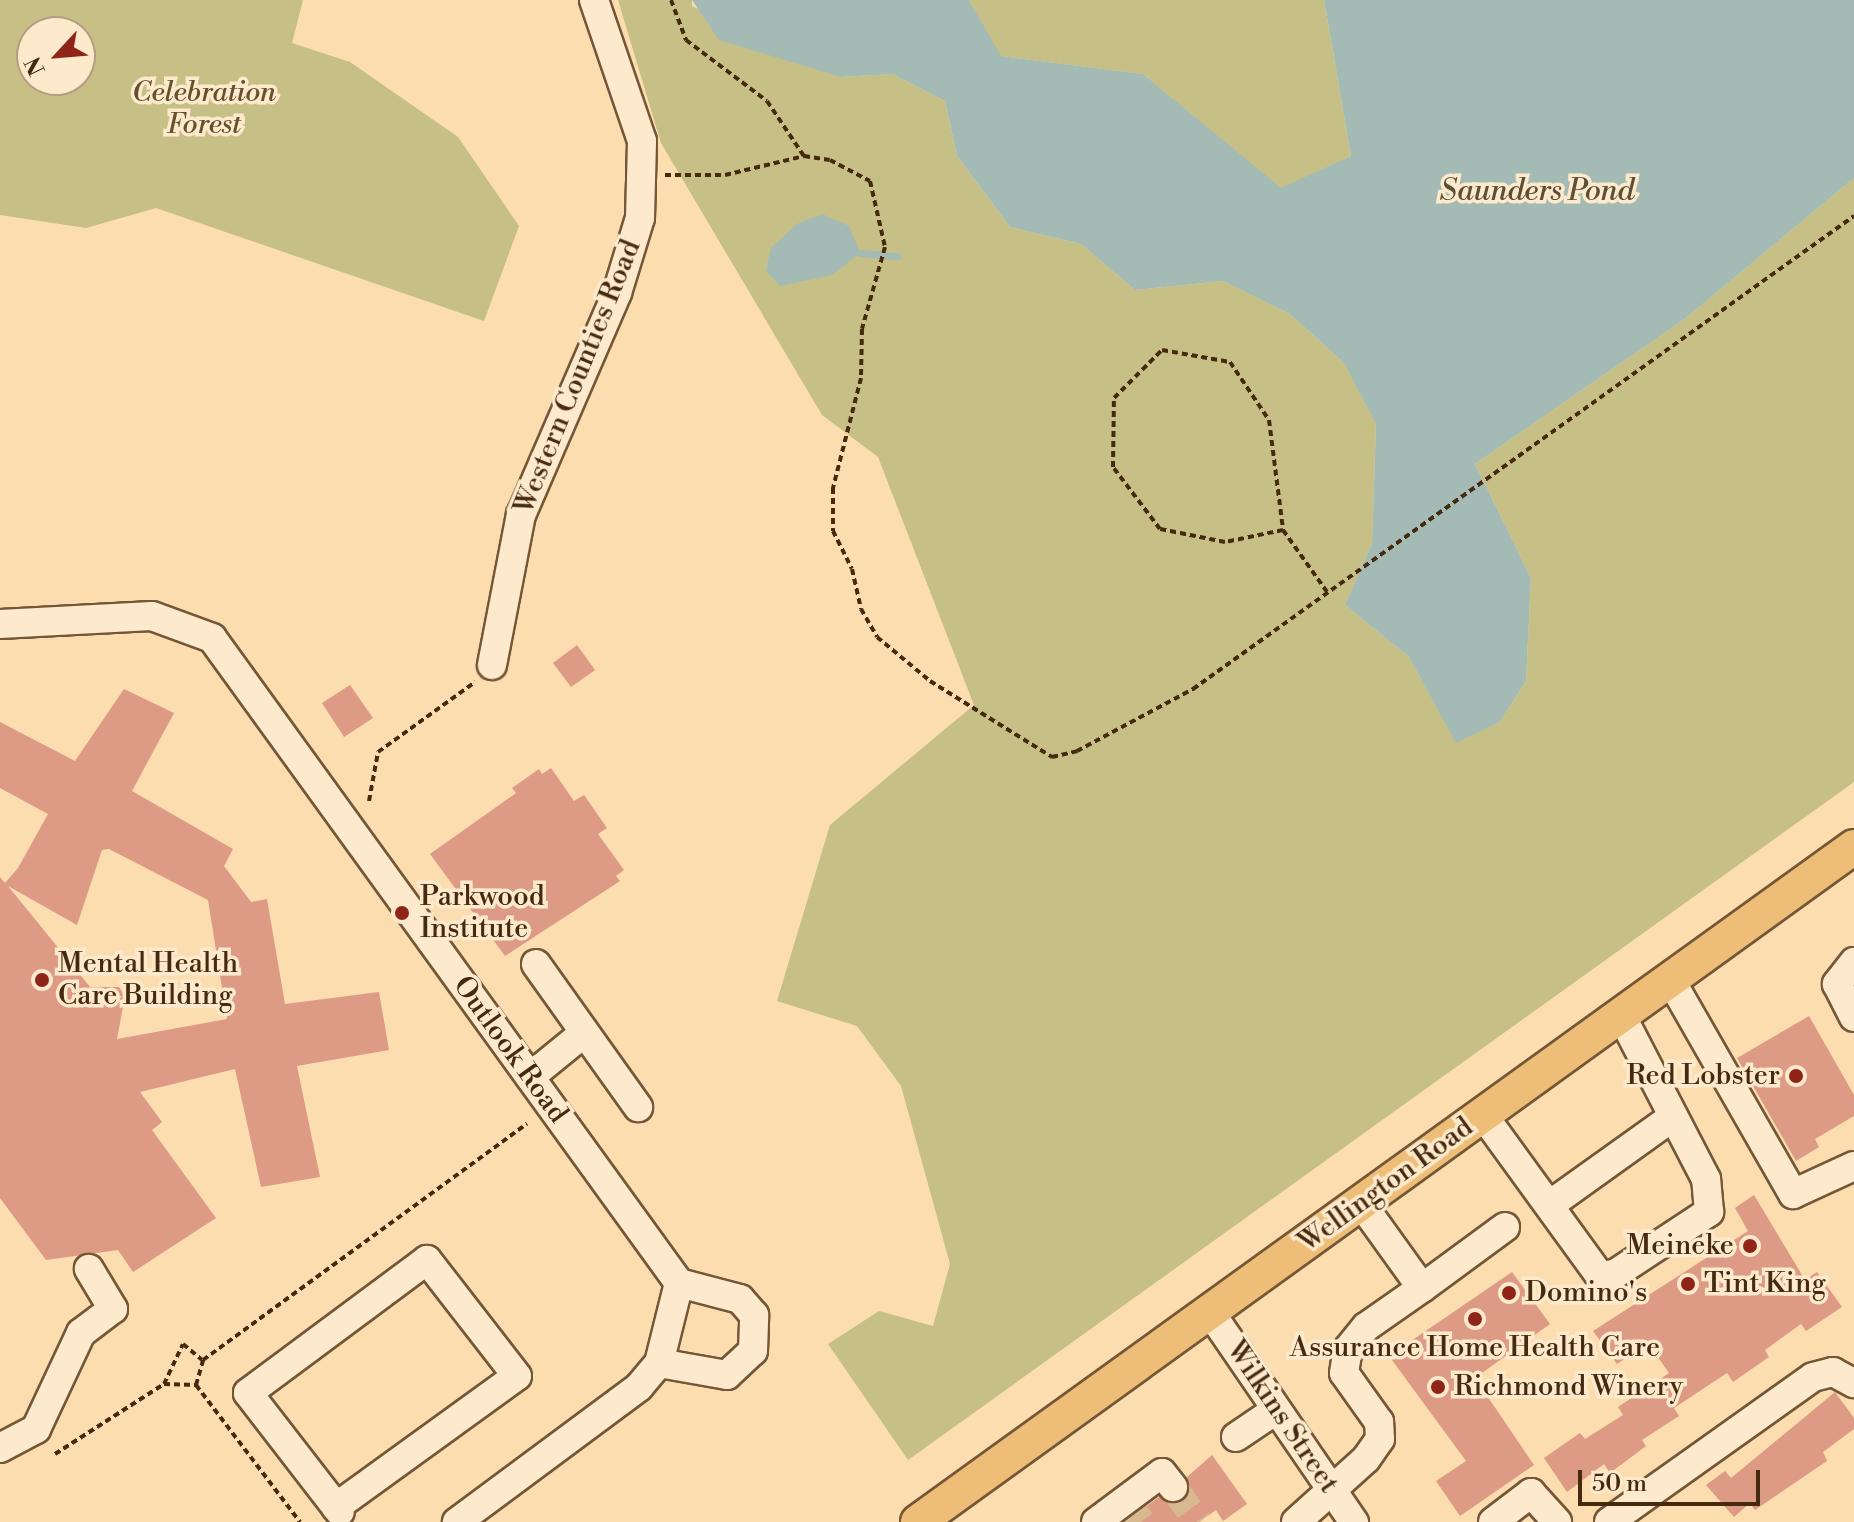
<!DOCTYPE html>
<style>
body{margin:0}
#map{position:relative;width:1854px;height:1522px;overflow:hidden;background:#fcddaf;font-family:"Libre Bodoni",serif}
div>[style]{position:absolute}
.green>*{inset:0;background:#c6bf86}
.water>*{inset:0;background:#a3bab5}
.stream>*{height:7px;margin:-3.5px;padding:0 3.5px;transform-origin:3.5px;border-radius:3.5px;background:#a3bab5}
.building>*{inset:0;background:#dd9a84}
.minor-tunnel>*{height:28px;margin-top:-14px;transform-origin:0;background:repeating-linear-gradient(90deg,#d8b98f 0 28px,transparent 0 42px)}
.path>*{height:4px;margin-top:-2px;transform-origin:0;background:repeating-linear-gradient(90deg,#462a0f 0 6px,transparent 0 10px)}
.roads{filter:drop-shadow(2px 0 #745737) drop-shadow(-2px 0 #745737) drop-shadow(0 2px #745737) drop-shadow(0 -2px #745737)}
.minor>*{height:28px;margin:-14px;padding:0 14px;transform-origin:14px;border-radius:14px;background:#fde9cb}
.major>*{height:34px;margin:-17px;padding:0 17px;transform-origin:17px;border-radius:17px;background:#eebe78}
.dots>*{width:22px;height:22px;translate:-50% -50%;box-sizing:border-box;border:4px solid #fde9cb;border-radius:50%}
span{translate:-50% -50%;white-space:nowrap;text-align:center;line-height:1.15;-webkit-text-stroke:7px #fde9cb;paint-order:stroke}
.park-label{font-size:28px;color:#664f2d;font-style:italic}
.street-label{font-size:28px;color:#462a0f}
.poi-label{font-size:28px;color:#462a0f}
.left{translate:0 -50%;text-align:left}
.right{translate:-100% -50%;text-align:right}
.water-label{font-size:30px;color:#5d4e38;font-style:italic}
.north{position:absolute;left:16px;top:16px;width:80px;height:80px;box-sizing:border-box;background:#fde9cb;border:2px solid #b49d80;border-radius:50%;rotate:244deg;font-size:22px;font-weight:700;line-height:32px;text-align:center;color:#462a0f}
.north::after{content:'';display:block;margin:auto;width:28px;height:36px;background:#8f2418;clip-path:polygon(50% 0,100% 100%,50% 72%,0 100%)}
.scale{position:absolute;left:1578px;top:1470px;width:182px;height:36px;box-sizing:border-box;border:4px solid #462a0f;border-top:0;padding-left:10px;font-size:24px;line-height:28px;white-space:nowrap;color:#462a0f;-webkit-text-stroke:6px #fde9cb;paint-order:stroke}
</style>
<div id="map">
<div class="green">
<i style="clip-path:polygon(evenodd,0 0,303px 0,292px 43px,350px 62px,458px 137px,519px 226px,484px 321px,156px 208px,86px 228px,0 215px,0 0,32px 32px,80px 32px,80px 80px,32px 80px,32px 32px)"></i>
<i style="clip-path:polygon(618px 0,692px 0,692px 6px,841px 77px,892px 74px,945px 101px,957px 156px,1010px 227px,1081px 244px,1135px 290px,1223px 281px,1290px 314px,1344px 363px,1376px 423px,1372px 543px,1345px 605px,1409px 657px,1456px 742px,1500px 722px,1526px 681px,1531px 578px,1475px 464px,1686px 318px,1854px 178px,1854px 782px,908px 1460px,828px 1344px,879px 1311px,933px 1326px,950px 1264px,901px 1086px,857px 1026px,777px 1001px,830px 825px,974px 705px,878px 457px,822px 415px,661px 143px)"></i>
<i style="clip-path:polygon(969px 0,1324px 0,1351px 156px,1281px 189px,1143px 74px,1000px 56px)"></i>
</div>
<div class="water">
<i style="clip-path:polygon(692px 0,969px 0,1001px 56px,1143px 74px,1281px 188px,1351px 156px,1324px 0,1854px 0,1854px 178px,1686px 318px,1475px 464px,1531px 578px,1526px 681px,1500px 722px,1456px 743px,1409px 657px,1345px 605px,1372px 543px,1376px 424px,1344px 363px,1290px 314px,1223px 281px,1135px 290px,1081px 244px,1010px 227px,957px 156px,945px 101px,892px 74px,841px 77px,719px 40px)"></i>
<i style="clip-path:polygon(822px 214px,849px 226px,860px 253px,832px 275px,780px 286px,766px 271px,771px 248px,797px 224px)"></i>
</div>
<div class="stream">
<i style="left:860px;top:253px;width:37px;rotate:5deg"></i>
</div>
<div class="building">
<i style="clip-path:polygon(577px 645px,595px 670px,571px 687px,553px 663px)"></i>
<i style="clip-path:polygon(350px 685px,373px 718px,344px 737px,322px 703px)"></i>
<i style="clip-path:polygon(evenodd,124px 689px,174px 713px,132px 791px,233px 849px,224px 866px,251px 902px,267px 899px,285px 1004px,379px 992px,389px 1050px,297px 1066px,320px 1177px,261px 1187px,235px 1069px,140px 1092px,162px 1122px,152px 1130px,216px 1218px,133px 1272px,118px 1250px,46px 1260px,0 1198px,0 877px,5px 883px,18px 868px,48px 814px,0 788px,0 722px,75px 761px,124px 689px,109px 849px,208px 900px,227px 1019px,117px 1039px,125px 996px,119px 987px,90px 987px,8px 886px,77px 925px,102px 850px,109px 849px)"></i>
<i style="clip-path:polygon(551px 768px,574px 801px,584px 795px,607px 828px,598px 834px,624px 870px,616px 876px,620px 881px,505px 956px,430px 854px,516px 793px,512px 788px,539px 769px,542px 774px)"></i>
<i style="clip-path:polygon(1809px 1016px,1854px 1095px,1854px 1116px,1815px 1139px,1819px 1147px,1796px 1161px,1737px 1058px)"></i>
<i style="clip-path:polygon(1754px 1195px,1805px 1280px,1817px 1272px,1842px 1307px,1806px 1331px,1801px 1324px,1765px 1350px,1769px 1357px,1733px 1382px,1727px 1373px,1674px 1408px,1679px 1416px,1642px 1440px,1646px 1446px,1610px 1473px,1604px 1464px,1567px 1492px,1544px 1458px,1580px 1433px,1585px 1439px,1623px 1415px,1618px 1407px,1669px 1373px,1648px 1343px,1617px 1364px,1593px 1331px,1748px 1231px,1735px 1208px)"></i>
<i style="clip-path:polygon(1512px 1272px,1550px 1324px,1475px 1378px,1534px 1465px,1460px 1516px,1436px 1481px,1466px 1461px,1389px 1356px)"></i>
<i style="clip-path:polygon(1835px 1392px,1854px 1418px,1854px 1429px,1823px 1452px,1827px 1461px,1755px 1510px,1750px 1503px,1734px 1517px,1706px 1485px,1725px 1471px,1731px 1478px)"></i>
<i style="clip-path:polygon(1212px 1455px,1247px 1504px,1223px 1521px,1216px 1510px,1199px 1522px,1125px 1522px,1159px 1497px,1183px 1501px,1189px 1493px,1187px 1477px)"></i>
</div>
<div class="minor-tunnel">
<i style="left:1173px;top:1487px;width:43px;rotate:54.5deg"></i>
<i style="left:1135px;top:1514px;width:10px;rotate:53deg"></i>
</div>
<div class="path">
<i style="left:671px;top:0;width:43px;rotate:69.4deg"></i>
<i style="left:686px;top:40px;width:101px;rotate:37deg"></i>
<i style="left:767px;top:101px;width:66px;rotate:56.1deg"></i>
<i style="left:804px;top:156px;width:26px;rotate:9deg"></i>
<i style="left:830px;top:160px;width:45px;rotate:27.7deg"></i>
<i style="left:870px;top:181px;width:68px;rotate:77.2deg"></i>
<i style="left:885px;top:247px;width:85px;rotate:105.7deg"></i>
<i style="left:862px;top:329px;width:49px;rotate:91.2deg"></i>
<i style="left:861px;top:378px;width:114px;rotate:104.3deg"></i>
<i style="left:833px;top:488px;width:43px;rotate:90deg"></i>
<i style="left:833px;top:531px;width:42px;rotate:63.4deg"></i>
<i style="left:852px;top:569px;width:41px;rotate:77.3deg"></i>
<i style="left:861px;top:609px;width:32px;rotate:60deg"></i>
<i style="left:877px;top:637px;width:69px;rotate:39.7deg"></i>
<i style="left:930px;top:681px;width:144px;rotate:31.9deg"></i>
<i style="left:1052px;top:757px;width:26px;rotate:-13deg"></i>
<i style="left:1077px;top:751px;width:132px;rotate:-28.1deg"></i>
<i style="left:1193px;top:689px;width:813px;rotate:-35.59deg"></i>
<i style="left:665px;top:175px;width:60px"></i>
<i style="left:725px;top:175px;width:81px;rotate:-13.5deg"></i>
<i style="left:1283px;top:530px;width:59px;rotate:168.3deg"></i>
<i style="left:1225px;top:542px;width:66px;rotate:-168.7deg"></i>
<i style="left:1160px;top:529px;width:78px;rotate:-127.2deg"></i>
<i style="left:1113px;top:467px;width:69px;rotate:-89.2deg"></i>
<i style="left:1114px;top:398px;width:68px;rotate:-45deg"></i>
<i style="left:1162px;top:350px;width:69px;rotate:10deg"></i>
<i style="left:1230px;top:362px;width:70px;rotate:56.1deg"></i>
<i style="left:1269px;top:420px;width:111px;rotate:82.7deg"></i>
<i style="left:1283px;top:530px;width:76px;rotate:54.6deg"></i>
<i style="left:369px;top:801px;width:50px;rotate:-79.6deg"></i>
<i style="left:378px;top:752px;width:120px;rotate:-35.8deg"></i>
<i style="left:164px;top:1384px;width:44px;rotate:-64.6deg"></i>
<i style="left:183px;top:1344px;width:25px;rotate:40deg"></i>
<i style="left:196px;top:1385px;width:172px;rotate:52.8deg"></i>
<i style="left:55px;top:1454px;width:130px;rotate:-32.7deg"></i>
<i style="left:164px;top:1384px;width:32px;rotate:2deg"></i>
<i style="left:196px;top:1385px;width:26px;rotate:-74deg"></i>
<i style="left:203px;top:1360px;width:401px;rotate:-36.1deg"></i>
</div>
<div class="roads">
<div class="minor">
<i style="left:0;top:624px;width:152px;rotate:-3deg"></i>
<i style="left:152px;top:616px;width:64px;rotate:20.1deg"></i>
<i style="left:212px;top:638px;width:796px;rotate:54.09deg"></i>
<i style="left:679px;top:1283px;width:82px;rotate:104deg"></i>
<i style="left:659px;top:1363px;width:31px;rotate:130deg"></i>
<i style="left:639px;top:1387px;width:227px;rotate:143.4deg"></i>
<i style="left:492px;top:665px;width:153px;rotate:-79.1deg"></i>
<i style="left:521px;top:515px;width:242px;rotate:-66.6deg"></i>
<i style="left:617px;top:293px;width:78px;rotate:-73deg"></i>
<i style="left:640px;top:218px;width:77px;rotate:-88.5deg"></i>
<i style="left:642px;top:141px;width:149px;rotate:-108.8deg"></i>
<i style="left:1854px;top:962px;width:28px;rotate:128deg"></i>
<i style="left:1837px;top:984px;width:37px;rotate:63deg"></i>
<i style="left:536px;top:964px;width:176px;rotate:54.5deg"></i>
<i style="left:1670px;top:979px;width:248px;rotate:60.2deg"></i>
<i style="left:1793px;top:1194px;width:67px;rotate:-24.7deg"></i>
<i style="left:530px;top:1077px;width:70px;rotate:-39.2deg"></i>
<i style="left:1483px;top:1115px;width:199px;rotate:54deg"></i>
<i style="left:1600px;top:1276px;width:15px;rotate:-8deg"></i>
<i style="left:1615px;top:1274px;width:113px;rotate:-33.4deg"></i>
<i style="left:1709px;top:1212px;width:33px;rotate:-95deg"></i>
<i style="left:1706px;top:1179px;width:185px;rotate:-117.4deg"></i>
<i style="left:1551px;top:1204px;width:148px;rotate:-35.6deg"></i>
<i style="left:1422px;top:1288px;width:103px;rotate:-36.3deg"></i>
<i style="left:1210px;top:1312px;width:255px;rotate:55.6deg"></i>
<i style="left:659px;top:1363px;width:69px;rotate:10deg"></i>
<i style="left:727px;top:1375px;width:35px;rotate:-43deg"></i>
<i style="left:753px;top:1351px;width:36px;rotate:-88deg"></i>
<i style="left:754px;top:1315px;width:21px;rotate:-131deg"></i>
<i style="left:740px;top:1299px;width:63px;rotate:-165.3deg"></i>
<i style="left:1236px;top:1437px;width:48px;rotate:-34deg"></i>
<i style="left:0;top:1448px;width:41px;rotate:-27.8deg"></i>
<i style="left:36px;top:1429px;width:106px;rotate:-64.9deg"></i>
<i style="left:81px;top:1333px;width:40px;rotate:-37deg"></i>
<i style="left:113px;top:1309px;width:47px;rotate:-121deg"></i>
<i style="left:336px;top:1507px;width:223px;rotate:-35.9deg"></i>
<i style="left:517px;top:1376px;width:147px;rotate:-127.8deg"></i>
<i style="left:427px;top:1260px;width:223px;rotate:143.4deg"></i>
<i style="left:248px;top:1393px;width:144px;rotate:52.3deg"></i>
<i style="left:336px;top:1507px;width:6px;rotate:51deg"></i>
<i style="left:1096px;top:1522px;width:82px;rotate:-36.6deg"></i>
<i style="left:1162px;top:1473px;width:18px;rotate:52deg"></i>
<i style="left:1296px;top:1522px;width:94px;rotate:-42deg"></i>
<i style="left:1366px;top:1459px;width:24px;rotate:-55deg"></i>
<i style="left:1380px;top:1439px;width:17px;rotate:-93deg"></i>
<i style="left:1379px;top:1422px;width:60px;rotate:-125.5deg"></i>
<i style="left:1344px;top:1373px;width:24px;rotate:-81deg"></i>
<i style="left:1348px;top:1349px;width:28px;rotate:-51deg"></i>
<i style="left:1366px;top:1327px;width:68px;rotate:-34.9deg"></i>
<i style="left:1422px;top:1288px;width:105px;rotate:-125.7deg"></i>
<i style="left:1493px;top:1522px;width:48px;rotate:-37.3deg"></i>
<i style="left:1531px;top:1493px;width:39px;rotate:48deg"></i>
<i style="left:1609px;top:1522px;width:250px;rotate:-35.4deg"></i>
<i style="left:1813px;top:1377px;width:21px;rotate:-14deg"></i>
<i style="left:1833px;top:1372px;width:24px;rotate:28deg"></i>
</div>
<div class="major">
<i style="left:918px;top:1522px;width:1154px;rotate:-35.8deg"></i>
</div>
</div>
<div class="dots">
<i style="left:402px;top:913px;background:#8f2418"></i>
<i style="left:42px;top:980px;background:#8f2418"></i>
<i style="left:1796px;top:1076px;background:#8f2418"></i>
<i style="left:1750px;top:1246px;background:#8f2418"></i>
<i style="left:1688px;top:1284px;background:#8f2418"></i>
<i style="left:1509px;top:1293px;background:#8f2418"></i>
<i style="left:1475px;top:1319px;background:#8f2418"></i>
<i style="left:1438px;top:1387px;background:#8f2418"></i>
</div>
<div class="park-label">
<span style="left:204px;top:109px">Celebration<br>Forest</span>
</div>
<div class="street-label">
<span style="left:578px;top:377px;rotate:-68deg">Western Counties Road</span>
<span style="left:510px;top:1050px;rotate:54deg">Outlook Road</span>
<span style="left:1386px;top:1185px;rotate:-36deg">Wellington Road</span>
<span style="left:1282px;top:1417px;rotate:56deg">Wilkins Street</span>
</div>
<div class="poi-label">
<span class="left" style="left:420px;top:913px">Parkwood<br>Institute</span>
<span class="left" style="left:58px;top:980px">Mental Health<br>Care Building</span>
<span class="right" style="left:1780px;top:1076px">Red Lobster</span>
<span class="right" style="left:1734px;top:1246px">Meineke</span>
<span class="left" style="left:1704px;top:1284px">Tint King</span>
<span class="left" style="left:1525px;top:1293px">Domino's</span>
<span style="left:1475px;top:1348px">Assurance Home Health Care</span>
<span class="left" style="left:1454px;top:1387px">Richmond Winery</span>
</div>
<div class="water-label">
<span style="left:1537px;top:191px">Saunders Pond</span>
</div>
<div class="north">N</div>
<div class="scale">50 m</div>
</div>
